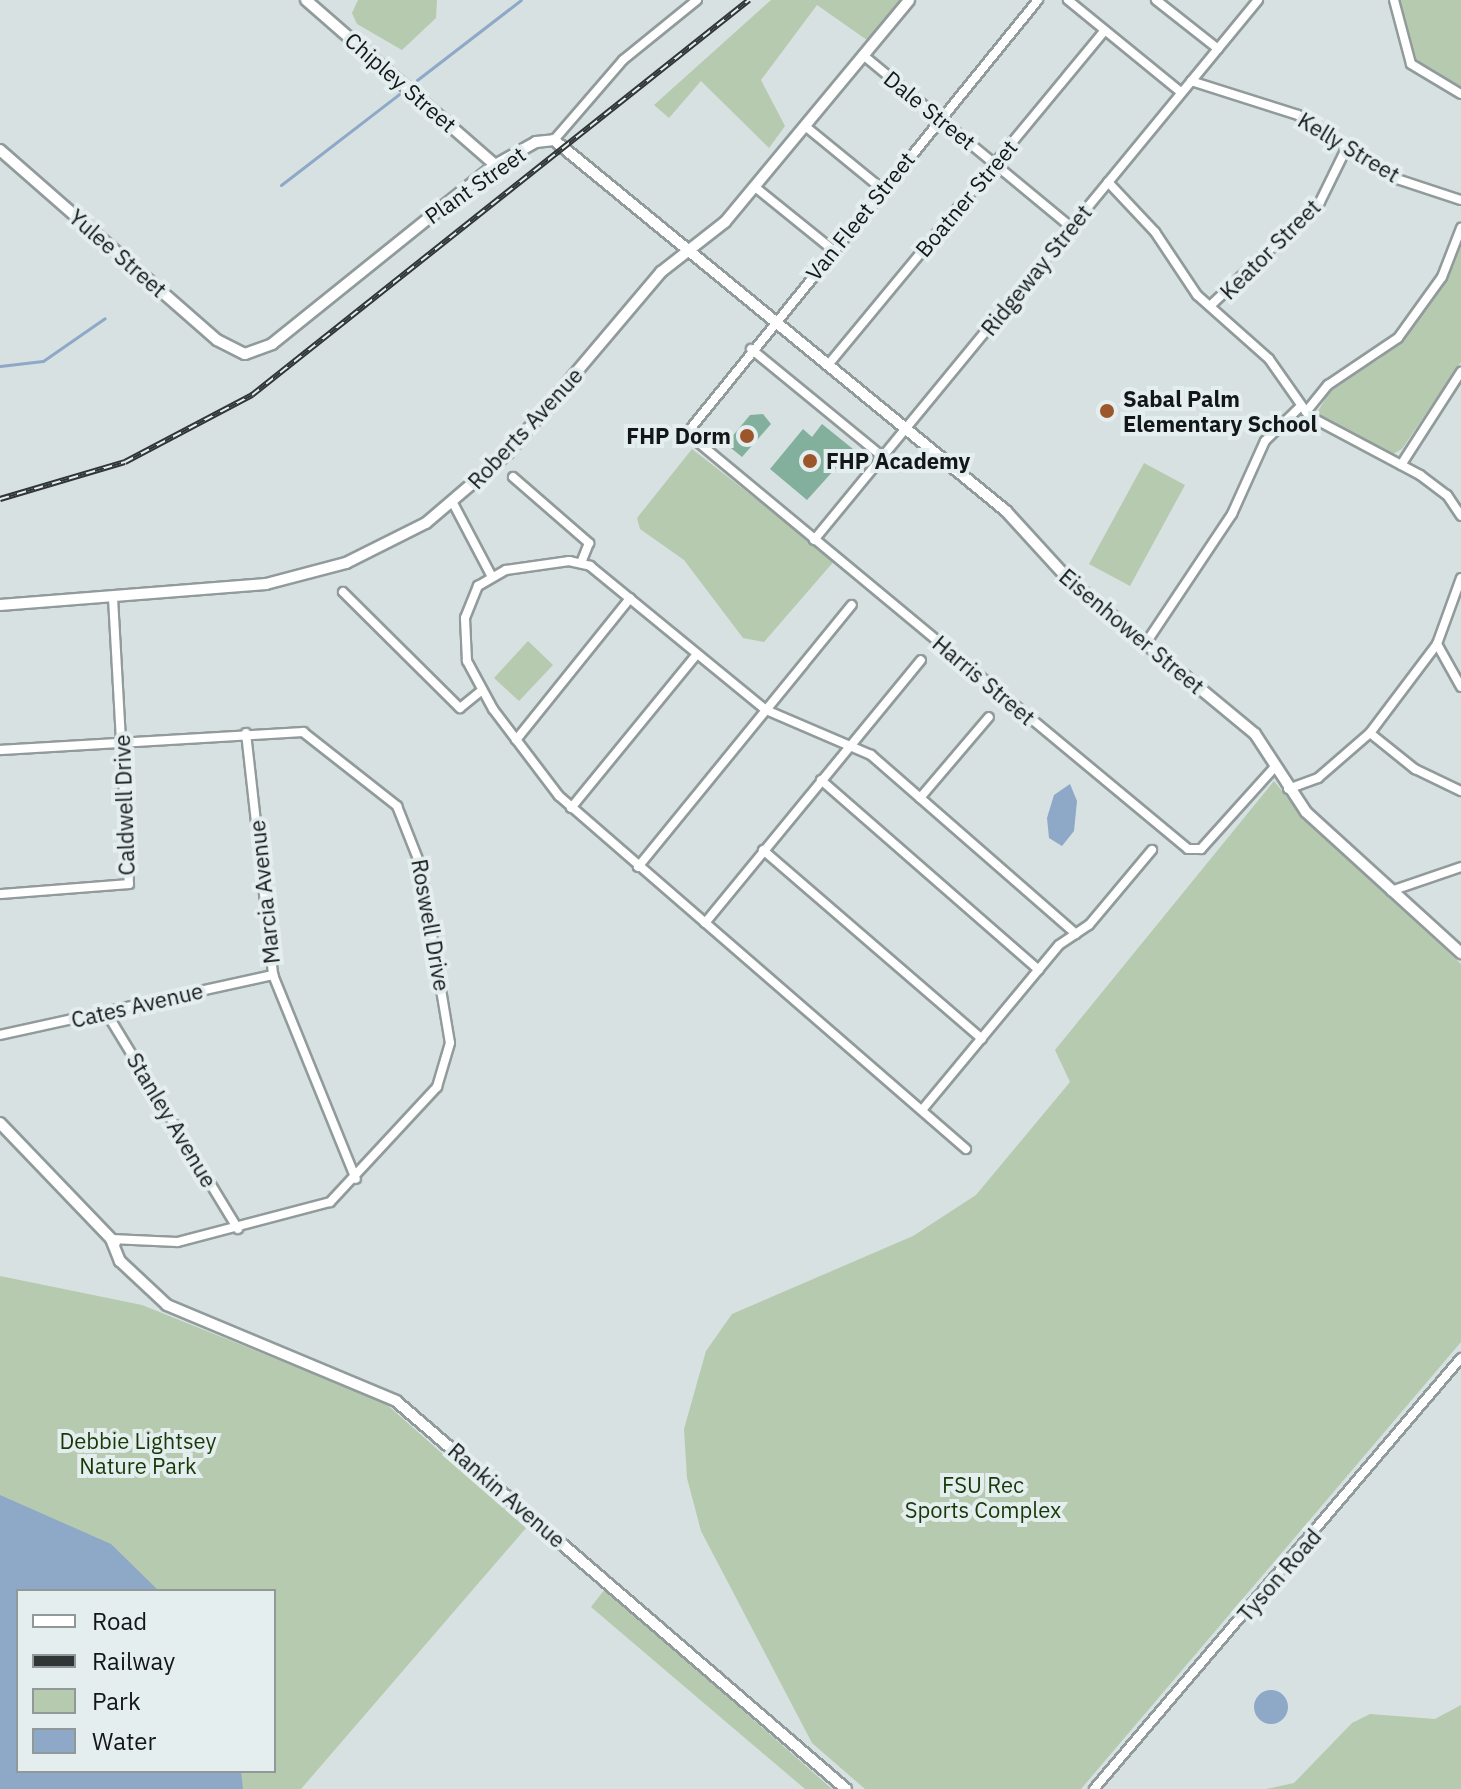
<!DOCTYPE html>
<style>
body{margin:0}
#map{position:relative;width:1461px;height:1789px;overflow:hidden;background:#d7e1e1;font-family:"IBM Plex Sans",sans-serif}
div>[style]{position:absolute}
.green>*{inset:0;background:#b6caaf}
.water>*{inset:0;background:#8ea8c8}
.round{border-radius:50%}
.stream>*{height:3px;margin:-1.5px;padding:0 1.5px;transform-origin:1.5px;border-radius:1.5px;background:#8ea8c8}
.building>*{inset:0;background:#83b09d}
.roads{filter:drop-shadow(2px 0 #919b9b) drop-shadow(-2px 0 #919b9b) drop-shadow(0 2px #919b9b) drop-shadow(0 -2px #919b9b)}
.minor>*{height:8px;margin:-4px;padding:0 4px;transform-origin:4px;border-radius:4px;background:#fff}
.tertiary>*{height:10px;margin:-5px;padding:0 5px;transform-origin:5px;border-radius:5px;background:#fff}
.rail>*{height:6px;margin-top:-3px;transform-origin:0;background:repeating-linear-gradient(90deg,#e4eeee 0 9px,#303535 0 18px);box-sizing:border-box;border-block:2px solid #303535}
.dots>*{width:22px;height:22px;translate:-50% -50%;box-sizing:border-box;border:4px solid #e4eeee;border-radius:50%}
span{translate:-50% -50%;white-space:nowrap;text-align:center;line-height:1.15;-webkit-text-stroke:8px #e4eeee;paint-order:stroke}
.street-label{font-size:22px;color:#131717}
.poi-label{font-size:22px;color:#131717;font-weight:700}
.left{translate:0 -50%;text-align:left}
.right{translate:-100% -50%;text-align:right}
.park-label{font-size:22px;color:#173907}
.legend{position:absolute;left:16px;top:1589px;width:260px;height:184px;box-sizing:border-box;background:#e4eeee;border:2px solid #909898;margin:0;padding:10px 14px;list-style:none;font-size:24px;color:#131717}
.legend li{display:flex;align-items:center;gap:16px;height:40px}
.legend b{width:40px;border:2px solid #909898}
</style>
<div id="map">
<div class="green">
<i style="clip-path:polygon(358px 0,437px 0,436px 18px,402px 50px,357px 24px,352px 13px)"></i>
<i style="clip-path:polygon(771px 0,902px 0,867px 40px,817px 5px,761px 80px,785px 126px,769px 148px,701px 81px,669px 118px,654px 105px)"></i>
<i style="clip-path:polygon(1399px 0,1461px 0,1461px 88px,1415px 63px)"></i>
<i style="clip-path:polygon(1461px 237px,1461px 362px,1402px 449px,1393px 454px,1315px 416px,1335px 383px,1378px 360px,1408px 331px,1450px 271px)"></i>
<i style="clip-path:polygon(692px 449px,835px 560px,764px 642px,743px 638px,684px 560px,640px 529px,637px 518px)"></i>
<i style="clip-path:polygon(1144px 463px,1185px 485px,1130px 586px,1089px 564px)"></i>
<i style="clip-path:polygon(528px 641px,553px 665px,519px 701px,494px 678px)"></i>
<i style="clip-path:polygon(1274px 781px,1311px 826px,1461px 964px,1461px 1342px,1081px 1789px,865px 1789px,812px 1743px,701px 1531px,687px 1478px,684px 1429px,706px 1351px,732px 1314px,913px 1236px,976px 1195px,1070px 1082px,1055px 1050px)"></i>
<i style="clip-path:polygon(evenodd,0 1276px,142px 1305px,384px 1402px,526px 1528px,301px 1789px,0 1789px,0 1276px,18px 1591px,274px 1591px,274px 1771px,18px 1771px,18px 1591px)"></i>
<i style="clip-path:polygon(605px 1589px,832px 1789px,805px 1789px,591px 1607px)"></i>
<i style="clip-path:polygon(1461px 1705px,1461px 1789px,1266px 1789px,1294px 1783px,1352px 1723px,1370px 1714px,1435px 1719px)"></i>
</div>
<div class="water">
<i style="clip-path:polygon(1070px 784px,1077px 801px,1074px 831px,1062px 846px,1049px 838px,1047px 818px,1054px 795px)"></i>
<i style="clip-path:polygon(0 1495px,111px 1544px,159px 1591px,18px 1591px,18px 1771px,241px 1771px,243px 1789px,0 1789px)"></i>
<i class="round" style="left:1254px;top:1690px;width:34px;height:34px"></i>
</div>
<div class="stream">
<i style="left:417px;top:80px;width:131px;rotate:-37.6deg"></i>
<i style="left:281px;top:185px;width:149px;rotate:-37.6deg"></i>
<i style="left:0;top:366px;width:43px;rotate:-6.6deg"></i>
<i style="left:43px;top:361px;width:75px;rotate:-34.7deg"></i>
</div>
<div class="building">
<i style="clip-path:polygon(763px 414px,771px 424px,742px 457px,726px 444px,750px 415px)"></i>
<i style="clip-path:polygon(822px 424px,853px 449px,807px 500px,770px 469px,803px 429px,812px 437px)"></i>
</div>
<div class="roads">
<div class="minor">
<i style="left:1038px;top:0;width:557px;rotate:129.03deg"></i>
<i style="left:687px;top:433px;width:651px;rotate:39.7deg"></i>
<i style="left:1188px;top:849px;width:13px"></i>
<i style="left:1201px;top:849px;width:109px;rotate:-48deg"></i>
<i style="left:1068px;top:0;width:146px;rotate:39.2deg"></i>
<i style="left:1156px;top:0;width:79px;rotate:38.3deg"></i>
<i style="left:1394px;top:0;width:66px;rotate:75.1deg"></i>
<i style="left:1411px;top:64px;width:58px;rotate:31deg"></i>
<i style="left:863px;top:55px;width:270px;rotate:39.6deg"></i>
<i style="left:1191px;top:81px;width:112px;rotate:17.6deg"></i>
<i style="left:1298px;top:115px;width:118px;rotate:32.9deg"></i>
<i style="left:1397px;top:179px;width:67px;rotate:18.2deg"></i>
<i style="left:805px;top:126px;width:99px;rotate:39.3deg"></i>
<i style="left:554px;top:140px;width:106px;rotate:-49.2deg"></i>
<i style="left:623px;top:60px;width:95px;rotate:-39deg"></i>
<i style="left:1108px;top:182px;width:69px;rotate:46.8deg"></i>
<i style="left:1155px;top:232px;width:76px;rotate:56.3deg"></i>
<i style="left:1197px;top:295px;width:96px;rotate:41.6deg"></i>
<i style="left:1269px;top:359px;width:70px;rotate:54.9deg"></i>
<i style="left:1309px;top:416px;width:126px;rotate:28deg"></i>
<i style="left:1420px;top:475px;width:34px;rotate:37deg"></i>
<i style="left:1447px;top:495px;width:25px;rotate:56deg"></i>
<i style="left:755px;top:187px;width:100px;rotate:38.9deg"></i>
<i style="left:1210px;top:306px;width:151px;rotate:-43.4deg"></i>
<i style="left:1320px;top:202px;width:61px;rotate:-63.9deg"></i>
<i style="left:751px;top:349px;width:171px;rotate:39.3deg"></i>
<i style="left:828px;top:365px;width:433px;rotate:-50.4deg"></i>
<i style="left:1306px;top:412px;width:35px;rotate:-51deg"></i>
<i style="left:1328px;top:385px;width:84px;rotate:-33.9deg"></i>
<i style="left:1398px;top:338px;width:75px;rotate:-54.2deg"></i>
<i style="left:1442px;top:277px;width:53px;rotate:-68.8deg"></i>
<i style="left:1401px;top:465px;width:111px;rotate:-57.2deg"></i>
<i style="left:513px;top:477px;width:101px;rotate:41deg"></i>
<i style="left:589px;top:543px;width:22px;rotate:112deg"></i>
<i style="left:453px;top:503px;width:81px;rotate:62.2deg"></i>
<i style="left:814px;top:540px;width:699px;rotate:-50.57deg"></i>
<i style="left:343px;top:592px;width:165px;rotate:44.8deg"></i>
<i style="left:460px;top:708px;width:27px;rotate:-39deg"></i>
<i style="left:1146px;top:643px;width:155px;rotate:-56.3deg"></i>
<i style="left:1232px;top:514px;width:80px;rotate:-65.7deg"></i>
<i style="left:1265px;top:441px;width:50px;rotate:-44.2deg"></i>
<i style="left:1437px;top:644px;width:49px;rotate:60.8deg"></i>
<i style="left:246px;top:733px;width:244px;rotate:83.6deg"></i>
<i style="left:273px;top:975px;width:220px;rotate:67.9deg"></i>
<i style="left:1370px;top:733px;width:58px;rotate:38.7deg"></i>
<i style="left:1415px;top:769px;width:51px;rotate:25.6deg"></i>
<i style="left:516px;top:740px;width:182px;rotate:-51.2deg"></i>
<i style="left:0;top:750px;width:304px;rotate:-3.4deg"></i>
<i style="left:303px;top:732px;width:120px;rotate:38.2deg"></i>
<i style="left:397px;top:806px;width:62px;rotate:68.4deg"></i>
<i style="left:420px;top:864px;width:181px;rotate:80.5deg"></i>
<i style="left:450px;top:1043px;width:46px;rotate:106.5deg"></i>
<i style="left:437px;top:1087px;width:157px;rotate:132.9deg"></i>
<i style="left:330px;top:1202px;width:158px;rotate:165.3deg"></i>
<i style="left:177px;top:1242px;width:66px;rotate:-177.4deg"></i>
<i style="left:821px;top:780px;width:289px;rotate:41.1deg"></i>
<i style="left:1288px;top:789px;width:32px;rotate:-20deg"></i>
<i style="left:1318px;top:778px;width:69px;rotate:-40.9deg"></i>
<i style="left:1370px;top:733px;width:111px;rotate:-53deg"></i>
<i style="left:1437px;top:644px;width:70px;rotate:-70deg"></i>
<i style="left:920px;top:798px;width:106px;rotate:-49.6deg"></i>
<i style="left:571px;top:808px;width:199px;rotate:-50.7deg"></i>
<i style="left:763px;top:850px;width:289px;rotate:40.8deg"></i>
<i style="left:638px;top:867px;width:338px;rotate:-50.8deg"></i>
<i style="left:1391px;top:891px;width:74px;rotate:-18.9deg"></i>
<i style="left:0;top:894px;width:129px;rotate:-4.4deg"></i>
<i style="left:129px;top:884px;width:286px;rotate:-93.2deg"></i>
<i style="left:705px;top:923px;width:340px;rotate:-50.6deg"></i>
<i style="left:106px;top:1012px;width:254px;rotate:58.7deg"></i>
<i style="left:0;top:1035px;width:280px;rotate:-12.4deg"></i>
<i style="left:922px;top:1110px;width:214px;rotate:-50.3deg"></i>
<i style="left:1059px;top:945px;width:36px;rotate:-34deg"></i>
<i style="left:1089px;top:925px;width:98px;rotate:-50deg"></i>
<i style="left:966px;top:1149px;width:539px;rotate:-139.06deg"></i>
<i style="left:559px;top:796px;width:109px;rotate:-127.2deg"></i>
<i style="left:493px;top:709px;width:55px;rotate:-118.4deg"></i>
<i style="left:467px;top:661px;width:43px;rotate:-92.7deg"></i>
<i style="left:465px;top:618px;width:35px;rotate:-68deg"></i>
<i style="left:478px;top:586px;width:32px;rotate:-30deg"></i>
<i style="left:506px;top:570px;width:64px;rotate:-8.1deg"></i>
<i style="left:569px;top:561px;width:22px;rotate:13deg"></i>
<i style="left:590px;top:566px;width:227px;rotate:39.3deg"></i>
<i style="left:766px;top:710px;width:114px;rotate:23.2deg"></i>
<i style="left:871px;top:755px;width:272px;rotate:41.1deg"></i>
<i style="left:1094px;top:1789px;width:566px;rotate:-49.59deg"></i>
</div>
<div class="tertiary">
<i style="left:306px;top:0;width:251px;rotate:41.1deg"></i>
<i style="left:0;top:150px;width:288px;rotate:41.2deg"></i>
<i style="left:217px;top:340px;width:31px;rotate:27deg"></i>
<i style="left:245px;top:354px;width:29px;rotate:-20deg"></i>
<i style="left:272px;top:344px;width:286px;rotate:-38.8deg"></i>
<i style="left:495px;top:165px;width:47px;rotate:-29.3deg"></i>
<i style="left:536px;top:142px;width:18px;rotate:-6deg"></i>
<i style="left:554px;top:140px;width:585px;rotate:39.38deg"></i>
<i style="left:1006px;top:511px;width:93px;rotate:47.6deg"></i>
<i style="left:1069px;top:580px;width:241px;rotate:39.6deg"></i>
<i style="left:1255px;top:734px;width:93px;rotate:56.8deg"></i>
<i style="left:1306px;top:812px;width:210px;rotate:42.3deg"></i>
<i style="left:0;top:605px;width:267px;rotate:-4.5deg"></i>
<i style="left:266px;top:584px;width:83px;rotate:-14.7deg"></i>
<i style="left:346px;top:563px;width:89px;rotate:-26.6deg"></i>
<i style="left:426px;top:523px;width:108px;rotate:-40.5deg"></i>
<i style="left:508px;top:453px;width:237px;rotate:-49.8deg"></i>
<i style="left:661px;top:272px;width:81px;rotate:-38deg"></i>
<i style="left:725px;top:222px;width:288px;rotate:-50.3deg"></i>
<i style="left:0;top:1123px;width:166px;rotate:46.2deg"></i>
<i style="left:111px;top:1239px;width:24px;rotate:68deg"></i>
<i style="left:120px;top:1261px;width:64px;rotate:43.1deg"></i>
<i style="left:167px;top:1305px;width:248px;rotate:22.7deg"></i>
<i style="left:396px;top:1401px;width:594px;rotate:40.77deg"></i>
</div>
</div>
<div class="rail">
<i style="left:0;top:499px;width:130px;rotate:-16.5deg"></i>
<i style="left:125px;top:462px;width:144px;rotate:-27.8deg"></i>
<i style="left:252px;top:395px;width:635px;rotate:-38.48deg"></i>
</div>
<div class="dots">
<i style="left:1107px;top:411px;background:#9c562b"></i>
<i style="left:747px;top:436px;background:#9c562b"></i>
<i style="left:810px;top:461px;background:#9c562b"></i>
</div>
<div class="street-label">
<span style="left:401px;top:82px;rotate:41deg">Chipley Street</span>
<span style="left:930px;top:110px;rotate:39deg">Dale Street</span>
<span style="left:1349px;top:147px;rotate:31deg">Kelly Street</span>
<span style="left:475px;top:185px;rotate:-35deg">Plant Street</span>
<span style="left:966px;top:198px;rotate:-50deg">Boatner Street</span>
<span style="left:860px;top:216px;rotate:-51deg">Van Fleet Street</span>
<span style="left:1270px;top:249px;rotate:-45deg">Keator Street</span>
<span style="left:118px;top:253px;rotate:41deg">Yulee Street</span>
<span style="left:1036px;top:270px;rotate:-51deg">Ridgeway Street</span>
<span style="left:525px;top:428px;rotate:-47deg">Roberts Avenue</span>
<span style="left:1132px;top:631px;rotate:40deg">Eisenhower Street</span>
<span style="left:984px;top:680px;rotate:40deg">Harris Street</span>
<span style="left:124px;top:805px;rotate:-92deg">Caldwell Drive</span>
<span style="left:264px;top:892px;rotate:-96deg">Marcia Avenue</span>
<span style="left:431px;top:925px;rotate:80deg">Roswell Drive</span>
<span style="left:137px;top:1005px;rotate:-13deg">Cates Avenue</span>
<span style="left:172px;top:1120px;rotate:59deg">Stanley Avenue</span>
<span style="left:507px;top:1495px;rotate:41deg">Rankin Avenue</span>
<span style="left:1279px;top:1575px;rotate:-49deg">Tyson Road</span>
</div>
<div class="poi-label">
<span class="left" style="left:1123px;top:411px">Sabal Palm<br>Elementary School</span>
<span class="right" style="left:731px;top:436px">FHP Dorm</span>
<span class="left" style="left:826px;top:461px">FHP Academy</span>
</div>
<div class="park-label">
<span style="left:138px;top:1453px">Debbie Lightsey<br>Nature Park</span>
<span style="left:983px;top:1497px">FSU Rec<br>Sports Complex</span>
</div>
<ul class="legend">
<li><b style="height:10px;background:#fff"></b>Road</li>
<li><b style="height:10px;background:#303535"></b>Railway</li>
<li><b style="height:22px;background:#b6caaf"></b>Park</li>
<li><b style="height:22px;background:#8ea8c8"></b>Water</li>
</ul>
</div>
